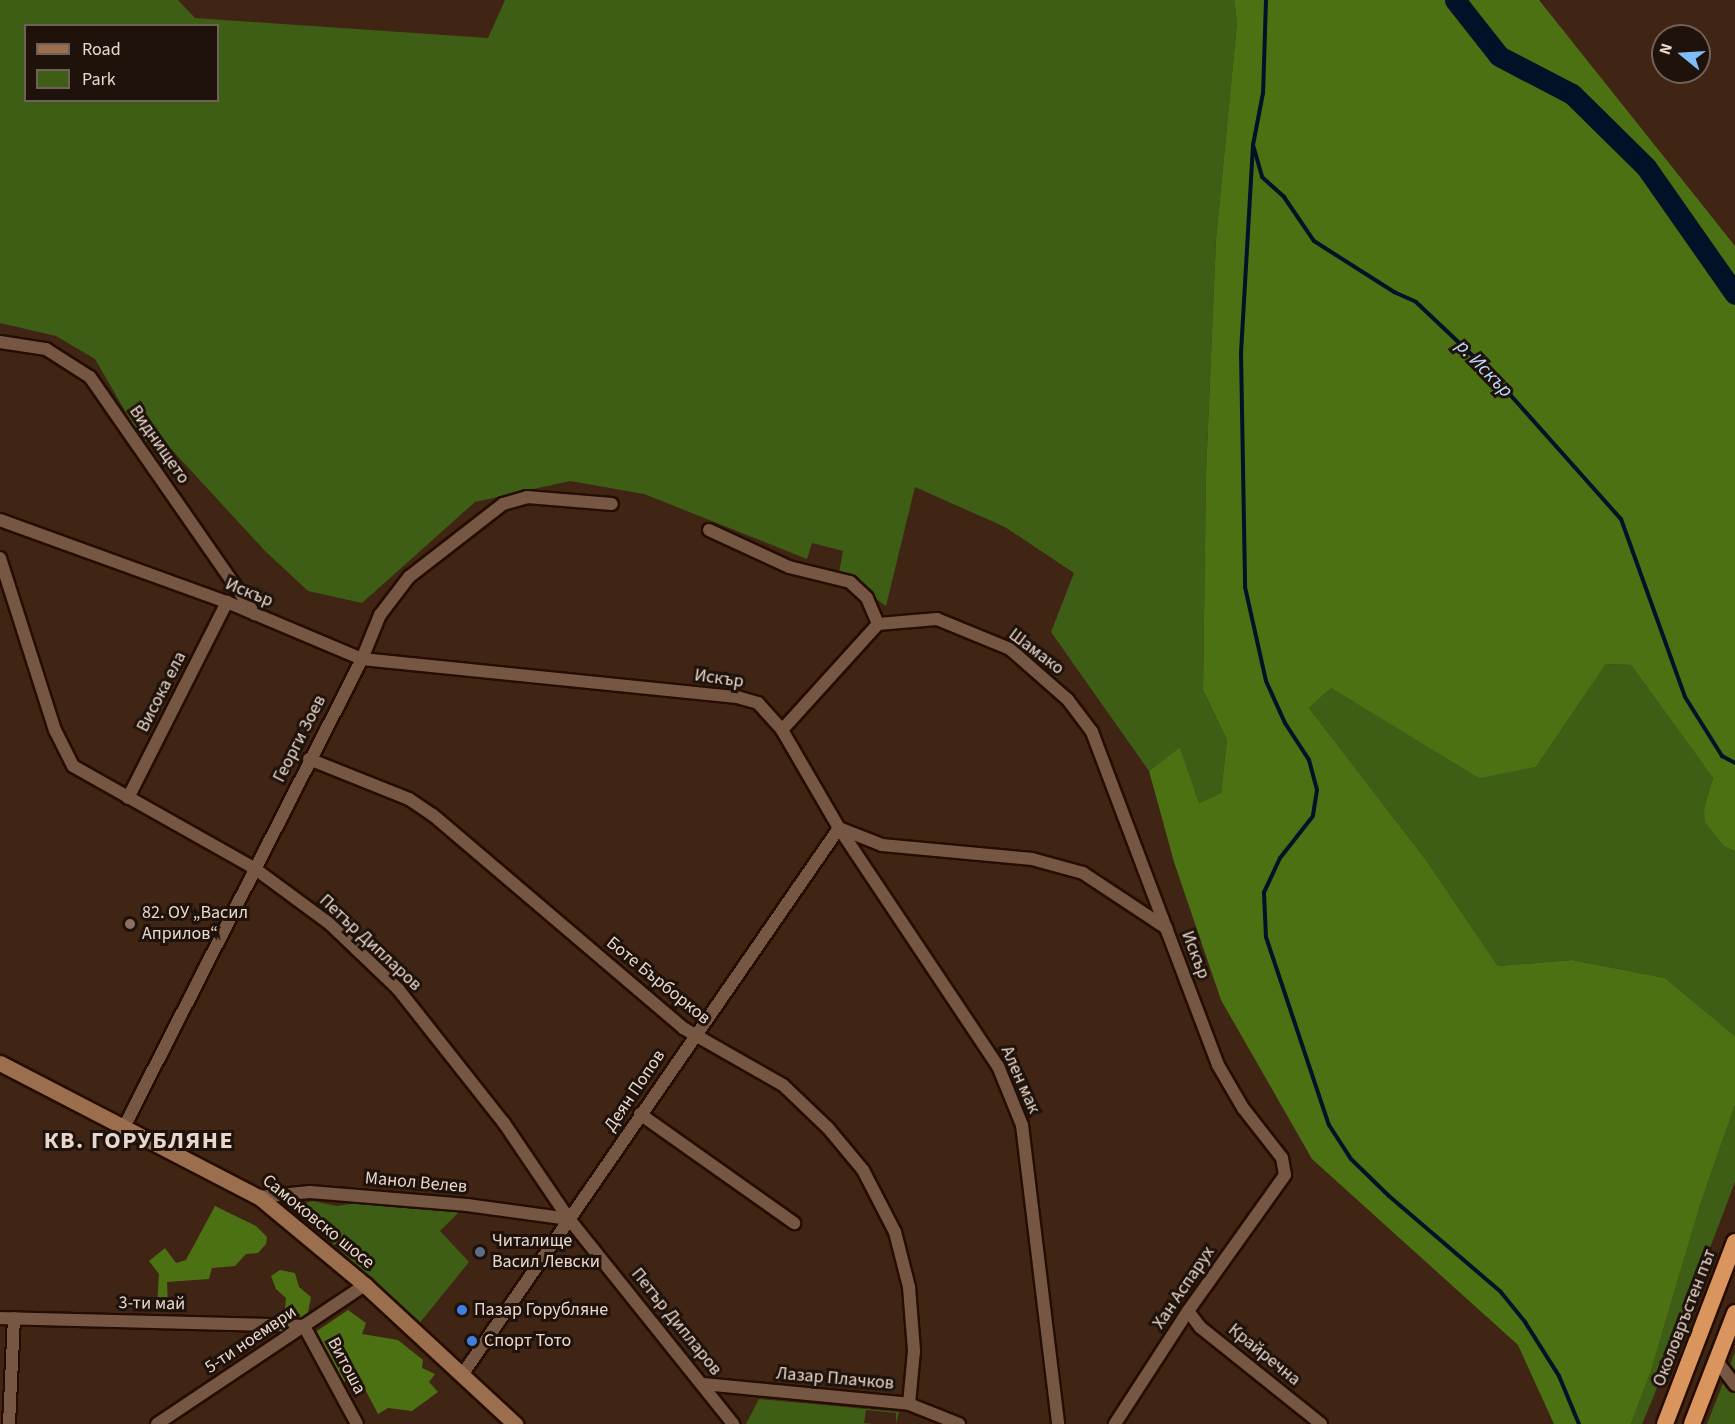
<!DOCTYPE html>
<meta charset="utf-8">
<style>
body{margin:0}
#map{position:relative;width:1735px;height:1424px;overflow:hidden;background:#402514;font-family:"Source Sans 3",sans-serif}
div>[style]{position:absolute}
.green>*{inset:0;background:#3e5d15}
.forest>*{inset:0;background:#4c7113}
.stream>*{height:4px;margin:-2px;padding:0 2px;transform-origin:2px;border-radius:2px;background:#021127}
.river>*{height:21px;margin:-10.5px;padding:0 10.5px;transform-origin:10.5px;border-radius:10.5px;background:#021127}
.roads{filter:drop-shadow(2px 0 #250d00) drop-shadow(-2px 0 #250d00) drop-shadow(0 2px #250d00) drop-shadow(0 -2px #250d00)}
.minor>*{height:12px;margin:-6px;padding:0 6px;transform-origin:6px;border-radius:6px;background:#755744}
.secondary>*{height:15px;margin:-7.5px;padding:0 7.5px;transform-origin:7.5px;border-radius:7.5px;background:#9b6e4e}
.trunk>*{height:16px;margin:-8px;padding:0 8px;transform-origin:8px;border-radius:8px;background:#da945e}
.dots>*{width:16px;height:16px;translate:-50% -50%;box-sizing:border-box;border:3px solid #1e120a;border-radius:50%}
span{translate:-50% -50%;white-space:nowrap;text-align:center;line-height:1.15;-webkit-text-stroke:6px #1e120a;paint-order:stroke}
.street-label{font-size:18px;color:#e9d7cd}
.poi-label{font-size:18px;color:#e9d7cd}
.left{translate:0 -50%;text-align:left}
.water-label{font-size:20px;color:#bad8fe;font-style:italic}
.district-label{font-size:24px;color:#e9d7cd;font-weight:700;letter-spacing:1.5px}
.legend{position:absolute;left:24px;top:24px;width:195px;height:78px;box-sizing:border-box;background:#1e120a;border:2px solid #6f6158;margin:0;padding:8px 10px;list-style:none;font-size:18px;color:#e9d7cd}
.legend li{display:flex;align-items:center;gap:12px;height:30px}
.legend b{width:30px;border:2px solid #6f6158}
.north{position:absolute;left:1651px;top:24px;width:60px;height:60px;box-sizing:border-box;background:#1e120a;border:2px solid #6f6158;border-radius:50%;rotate:288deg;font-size:16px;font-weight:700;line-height:24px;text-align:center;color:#e9d7cd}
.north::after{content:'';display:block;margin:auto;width:21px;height:27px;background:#7ebdf9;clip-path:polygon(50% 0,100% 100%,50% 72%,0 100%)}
</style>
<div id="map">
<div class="green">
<i style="clip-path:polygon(evenodd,0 0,178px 0,195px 18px,488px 38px,505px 0,1234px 0,1237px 23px,1216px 239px,1206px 473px,1203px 690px,1227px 740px,1221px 793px,1199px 803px,1180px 747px,1149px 771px,1051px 632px,1074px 573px,1005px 527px,915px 487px,886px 606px,839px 573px,843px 551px,812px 543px,807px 559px,644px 494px,570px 481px,475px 502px,362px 603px,308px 591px,265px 551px,161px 438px,143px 442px,95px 359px,56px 336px,0 323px,0 0,26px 26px,218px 26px,218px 100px,26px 100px,26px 26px)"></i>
<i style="clip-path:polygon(1606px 664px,1631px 665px,1713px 778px,1704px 808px,1725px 847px,1735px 851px,1735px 1036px,1665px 978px,1572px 960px,1498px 966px,1426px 860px,1309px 708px,1331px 688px,1479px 777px,1536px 767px)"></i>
<i style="clip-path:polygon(1735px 1105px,1735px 1182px,1653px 1398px,1642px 1424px,1631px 1424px,1651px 1371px,1700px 1205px)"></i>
<i style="clip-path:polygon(312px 1201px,337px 1206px,356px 1203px,459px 1212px,440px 1231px,469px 1262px,418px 1325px,295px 1207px)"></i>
<i style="clip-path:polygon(1735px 1352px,1735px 1424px,1707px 1424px)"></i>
<i style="clip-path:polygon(759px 1399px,899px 1412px,896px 1424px,896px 1413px,866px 1410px,864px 1423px,873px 1424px,746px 1424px)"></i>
</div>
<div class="forest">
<i style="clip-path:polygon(1234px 0,1539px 0,1735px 246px,1735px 851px,1725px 847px,1705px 822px,1704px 808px,1713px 778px,1631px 665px,1606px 664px,1536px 767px,1479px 778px,1331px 688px,1309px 708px,1426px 860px,1498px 966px,1572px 960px,1665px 978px,1735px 1036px,1735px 1105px,1700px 1205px,1651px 1371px,1631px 1424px,1554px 1424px,1518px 1345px,1312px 1159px,1221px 1000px,1174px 862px,1149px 771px,1180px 747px,1199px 803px,1221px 793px,1227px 740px,1203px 690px,1206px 473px,1216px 239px,1237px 23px)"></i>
<i style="clip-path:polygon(215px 1206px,256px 1226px,267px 1237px,266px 1244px,258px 1253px,246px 1254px,235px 1266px,212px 1268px,209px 1279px,167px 1282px,168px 1305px,157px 1305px,159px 1274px,149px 1261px,165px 1248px,176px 1263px,186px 1260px)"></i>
<i style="clip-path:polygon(280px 1270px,295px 1273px,299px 1287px,311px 1297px,307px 1317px,296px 1321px,285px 1310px,286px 1298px,276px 1289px,271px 1276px)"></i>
<i style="clip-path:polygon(348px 1310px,366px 1323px,362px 1334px,398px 1340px,423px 1360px,422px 1368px,435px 1374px,429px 1382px,438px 1392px,412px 1411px,388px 1408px,378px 1414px,357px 1374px,344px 1382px,314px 1333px)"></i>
</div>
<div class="stream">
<i style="left:1266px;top:0;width:93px;rotate:91.8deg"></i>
<i style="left:1263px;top:93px;width:53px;rotate:100.9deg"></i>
<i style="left:1253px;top:145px;width:33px;rotate:74deg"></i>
<i style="left:1262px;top:177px;width:30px;rotate:42deg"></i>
<i style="left:1284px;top:197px;width:53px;rotate:55.7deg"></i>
<i style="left:1314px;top:241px;width:95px;rotate:32.5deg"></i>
<i style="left:1394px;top:292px;width:24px;rotate:24deg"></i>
<i style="left:1416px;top:302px;width:100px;rotate:43.4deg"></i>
<i style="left:1489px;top:371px;width:198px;rotate:48.3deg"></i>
<i style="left:1621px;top:519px;width:189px;rotate:70.2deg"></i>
<i style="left:1685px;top:697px;width:70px;rotate:57.9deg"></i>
<i style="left:1722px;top:756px;width:15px;rotate:28deg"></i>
<i style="left:1253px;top:145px;width:207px;rotate:93.3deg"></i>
<i style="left:1241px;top:352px;width:235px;rotate:89deg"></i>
<i style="left:1245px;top:587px;width:96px;rotate:77.4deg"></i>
<i style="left:1266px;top:681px;width:46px;rotate:65.7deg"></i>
<i style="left:1285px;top:723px;width:44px;rotate:57deg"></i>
<i style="left:1309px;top:760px;width:31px;rotate:75deg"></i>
<i style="left:1317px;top:790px;width:26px;rotate:99deg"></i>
<i style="left:1313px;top:816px;width:53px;rotate:128.2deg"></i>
<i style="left:1280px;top:858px;width:38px;rotate:115deg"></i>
<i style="left:1264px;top:893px;width:44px;rotate:87.4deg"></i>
<i style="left:1266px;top:937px;width:198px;rotate:71.5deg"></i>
<i style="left:1329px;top:1125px;width:40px;rotate:57.1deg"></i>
<i style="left:1351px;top:1159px;width:53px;rotate:44.2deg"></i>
<i style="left:1389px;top:1196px;width:146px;rotate:40.6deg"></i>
<i style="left:1500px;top:1291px;width:40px;rotate:51deg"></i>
<i style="left:1525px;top:1322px;width:64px;rotate:57.8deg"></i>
<i style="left:1559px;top:1376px;width:52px;rotate:67.4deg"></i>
</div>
<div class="river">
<i style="left:1455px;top:0;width:71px;rotate:51.8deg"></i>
<i style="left:1499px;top:56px;width:82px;rotate:27.5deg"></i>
<i style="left:1572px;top:94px;width:104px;rotate:44.6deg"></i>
<i style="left:1646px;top:167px;width:155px;rotate:55deg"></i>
</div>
<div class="roads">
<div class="minor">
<i style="left:0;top:342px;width:47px;rotate:8.7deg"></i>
<i style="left:46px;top:349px;width:52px;rotate:32.5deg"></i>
<i style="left:90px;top:377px;width:289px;rotate:55.2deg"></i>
<i style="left:0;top:520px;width:241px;rotate:19.9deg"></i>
<i style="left:227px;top:602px;width:147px;rotate:22.9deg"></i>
<i style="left:362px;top:659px;width:377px;rotate:5.8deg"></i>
<i style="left:737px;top:697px;width:22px;rotate:16deg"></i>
<i style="left:758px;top:703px;width:36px;rotate:48deg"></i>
<i style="left:782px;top:730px;width:113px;rotate:59.8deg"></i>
<i style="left:839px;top:828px;width:46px;rotate:21.6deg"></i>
<i style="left:882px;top:845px;width:151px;rotate:5.3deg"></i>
<i style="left:1032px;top:859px;width:53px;rotate:15.4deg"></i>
<i style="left:1083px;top:873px;width:100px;rotate:33.5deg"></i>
<i style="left:1166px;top:928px;width:147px;rotate:69.2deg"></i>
<i style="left:1218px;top:1065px;width:50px;rotate:59.8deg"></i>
<i style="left:1243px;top:1108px;width:63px;rotate:52deg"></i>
<i style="left:1282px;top:1158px;width:17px;rotate:80deg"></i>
<i style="left:1285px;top:1175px;width:167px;rotate:125.5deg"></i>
<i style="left:1188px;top:1311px;width:135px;rotate:122.9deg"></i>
<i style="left:709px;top:530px;width:88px;rotate:24.8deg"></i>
<i style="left:789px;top:567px;width:63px;rotate:13.8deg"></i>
<i style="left:850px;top:582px;width:23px;rotate:43deg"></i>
<i style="left:867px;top:598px;width:28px;rotate:67deg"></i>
<i style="left:0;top:558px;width:181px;rotate:72.3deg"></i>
<i style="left:55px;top:730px;width:40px;rotate:63.4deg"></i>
<i style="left:73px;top:766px;width:208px;rotate:29.4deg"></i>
<i style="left:254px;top:868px;width:94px;rotate:36.4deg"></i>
<i style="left:330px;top:924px;width:94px;rotate:43.7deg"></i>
<i style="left:398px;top:989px;width:171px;rotate:51.7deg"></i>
<i style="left:504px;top:1123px;width:116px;rotate:55.9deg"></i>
<i style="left:569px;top:1219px;width:263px;rotate:51.3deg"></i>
<i style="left:782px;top:730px;width:143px;rotate:-47.8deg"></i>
<i style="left:878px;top:624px;width:59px;rotate:-4.8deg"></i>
<i style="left:937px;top:619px;width:79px;rotate:22.3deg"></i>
<i style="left:1010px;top:649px;width:77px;rotate:41.3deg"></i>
<i style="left:1068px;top:700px;width:40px;rotate:53deg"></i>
<i style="left:1092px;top:732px;width:210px;rotate:69.3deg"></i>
<i style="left:309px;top:759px;width:108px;rotate:21.8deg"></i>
<i style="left:409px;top:799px;width:29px;rotate:34deg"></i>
<i style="left:433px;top:815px;width:328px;rotate:40.4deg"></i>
<i style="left:683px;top:1028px;width:115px;rotate:29.7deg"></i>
<i style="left:783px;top:1085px;width:62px;rotate:43.7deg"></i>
<i style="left:828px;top:1128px;width:55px;rotate:50.2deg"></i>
<i style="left:863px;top:1170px;width:70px;rotate:62.7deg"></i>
<i style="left:895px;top:1232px;width:57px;rotate:75.7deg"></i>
<i style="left:909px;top:1287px;width:64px;rotate:85.5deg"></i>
<i style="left:914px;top:1351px;width:53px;rotate:95.4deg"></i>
<i style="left:128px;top:798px;width:220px;rotate:-63.2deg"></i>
<i style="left:640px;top:1114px;width:189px;rotate:35.3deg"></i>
<i style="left:125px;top:1125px;width:523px;rotate:-63.04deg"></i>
<i style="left:362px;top:659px;width:48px;rotate:-67.8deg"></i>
<i style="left:380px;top:615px;width:48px;rotate:-52.7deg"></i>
<i style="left:409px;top:577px;width:119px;rotate:-37.8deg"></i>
<i style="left:503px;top:504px;width:25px;rotate:-16deg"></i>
<i style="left:527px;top:497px;width:85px;rotate:4.7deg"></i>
<i style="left:259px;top:1197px;width:51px;rotate:-5.6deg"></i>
<i style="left:310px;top:1192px;width:158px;rotate:4.7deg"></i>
<i style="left:467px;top:1205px;width:103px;rotate:7.8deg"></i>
<i style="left:1188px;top:1311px;width:20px;rotate:53deg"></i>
<i style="left:1200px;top:1327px;width:155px;rotate:38.7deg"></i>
<i style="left:0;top:1318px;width:304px;rotate:1.5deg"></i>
<i style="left:304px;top:1326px;width:111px;rotate:61.6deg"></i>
<i style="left:1717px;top:1361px;width:30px;rotate:53deg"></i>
<i style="left:462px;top:1375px;width:664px;rotate:-55.42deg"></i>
<i style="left:839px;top:828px;width:286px;rotate:56.3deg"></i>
<i style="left:998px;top:1066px;width:64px;rotate:67.9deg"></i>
<i style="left:1022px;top:1125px;width:301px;rotate:83.1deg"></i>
<i style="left:703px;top:1384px;width:207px;rotate:5.5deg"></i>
<i style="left:909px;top:1404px;width:54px;rotate:21.8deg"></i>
<i style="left:9px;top:1424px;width:106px;rotate:-87.3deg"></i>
<i style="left:157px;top:1424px;width:250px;rotate:-33.8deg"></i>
</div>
<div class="secondary">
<i style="left:0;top:1063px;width:292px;rotate:27.4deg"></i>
<i style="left:259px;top:1197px;width:138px;rotate:39.7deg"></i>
<i style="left:365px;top:1285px;width:205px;rotate:42.8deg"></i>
</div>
<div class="trunk">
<i style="left:1665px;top:1424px;width:195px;rotate:-69deg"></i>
<i style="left:1692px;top:1424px;width:119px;rotate:-68.8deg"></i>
</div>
</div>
<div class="dots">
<i style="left:130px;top:924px;background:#8d6e63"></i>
<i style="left:480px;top:1252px;background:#5c6f8a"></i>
<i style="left:462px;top:1310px;background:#3f7fe0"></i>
<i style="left:472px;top:1341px;background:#3f7fe0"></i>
</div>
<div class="street-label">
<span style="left:159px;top:445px;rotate:55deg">Виднището</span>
<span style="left:249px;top:593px;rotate:22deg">Искър</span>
<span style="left:1036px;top:652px;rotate:37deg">Шамако</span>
<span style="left:719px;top:679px;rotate:8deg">Искър</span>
<span style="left:162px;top:692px;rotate:-63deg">Висока ела</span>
<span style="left:300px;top:739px;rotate:-63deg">Георги Зоев</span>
<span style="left:370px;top:943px;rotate:43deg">Петър Дипларов</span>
<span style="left:1195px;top:955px;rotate:69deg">Искър</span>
<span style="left:658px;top:981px;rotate:39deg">Боте Бърборков</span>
<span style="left:1020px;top:1080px;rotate:66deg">Ален мак</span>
<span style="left:635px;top:1091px;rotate:-56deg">Деян Попов</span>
<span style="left:416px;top:1183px;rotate:5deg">Манол Велев</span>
<span style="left:318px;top:1222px;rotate:39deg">Самоковско шосе</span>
<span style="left:1184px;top:1288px;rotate:-56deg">Хан Аспарух</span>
<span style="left:152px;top:1304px;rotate:1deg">3-ти май</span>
<span style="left:1685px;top:1318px;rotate:-69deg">Околовръстен път</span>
<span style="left:676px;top:1322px;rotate:51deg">Петър Дипларов</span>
<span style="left:251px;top:1340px;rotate:-34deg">5-ти ноември</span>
<span style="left:1264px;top:1355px;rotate:39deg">Крайречна</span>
<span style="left:346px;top:1366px;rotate:62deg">Витоша</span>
<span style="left:835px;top:1379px;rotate:5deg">Лазар Плачков</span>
</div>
<div class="poi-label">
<span class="left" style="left:142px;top:924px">82. ОУ „Васил<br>Априлов“</span>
<span class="left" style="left:492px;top:1252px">Читалище<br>Васил Левски</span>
<span class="left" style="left:474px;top:1310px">Пазар Горубляне</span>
<span class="left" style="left:484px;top:1341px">Спорт Тото</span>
</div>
<div class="water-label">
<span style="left:1484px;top:369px;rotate:46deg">р. Искър</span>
</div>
<div class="district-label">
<span style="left:139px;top:1141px">КВ. ГОРУБЛЯНЕ</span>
</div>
<ul class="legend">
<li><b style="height:8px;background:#9b6e4e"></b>Road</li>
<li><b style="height:16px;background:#3e5d15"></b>Park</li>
</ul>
<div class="north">N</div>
</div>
